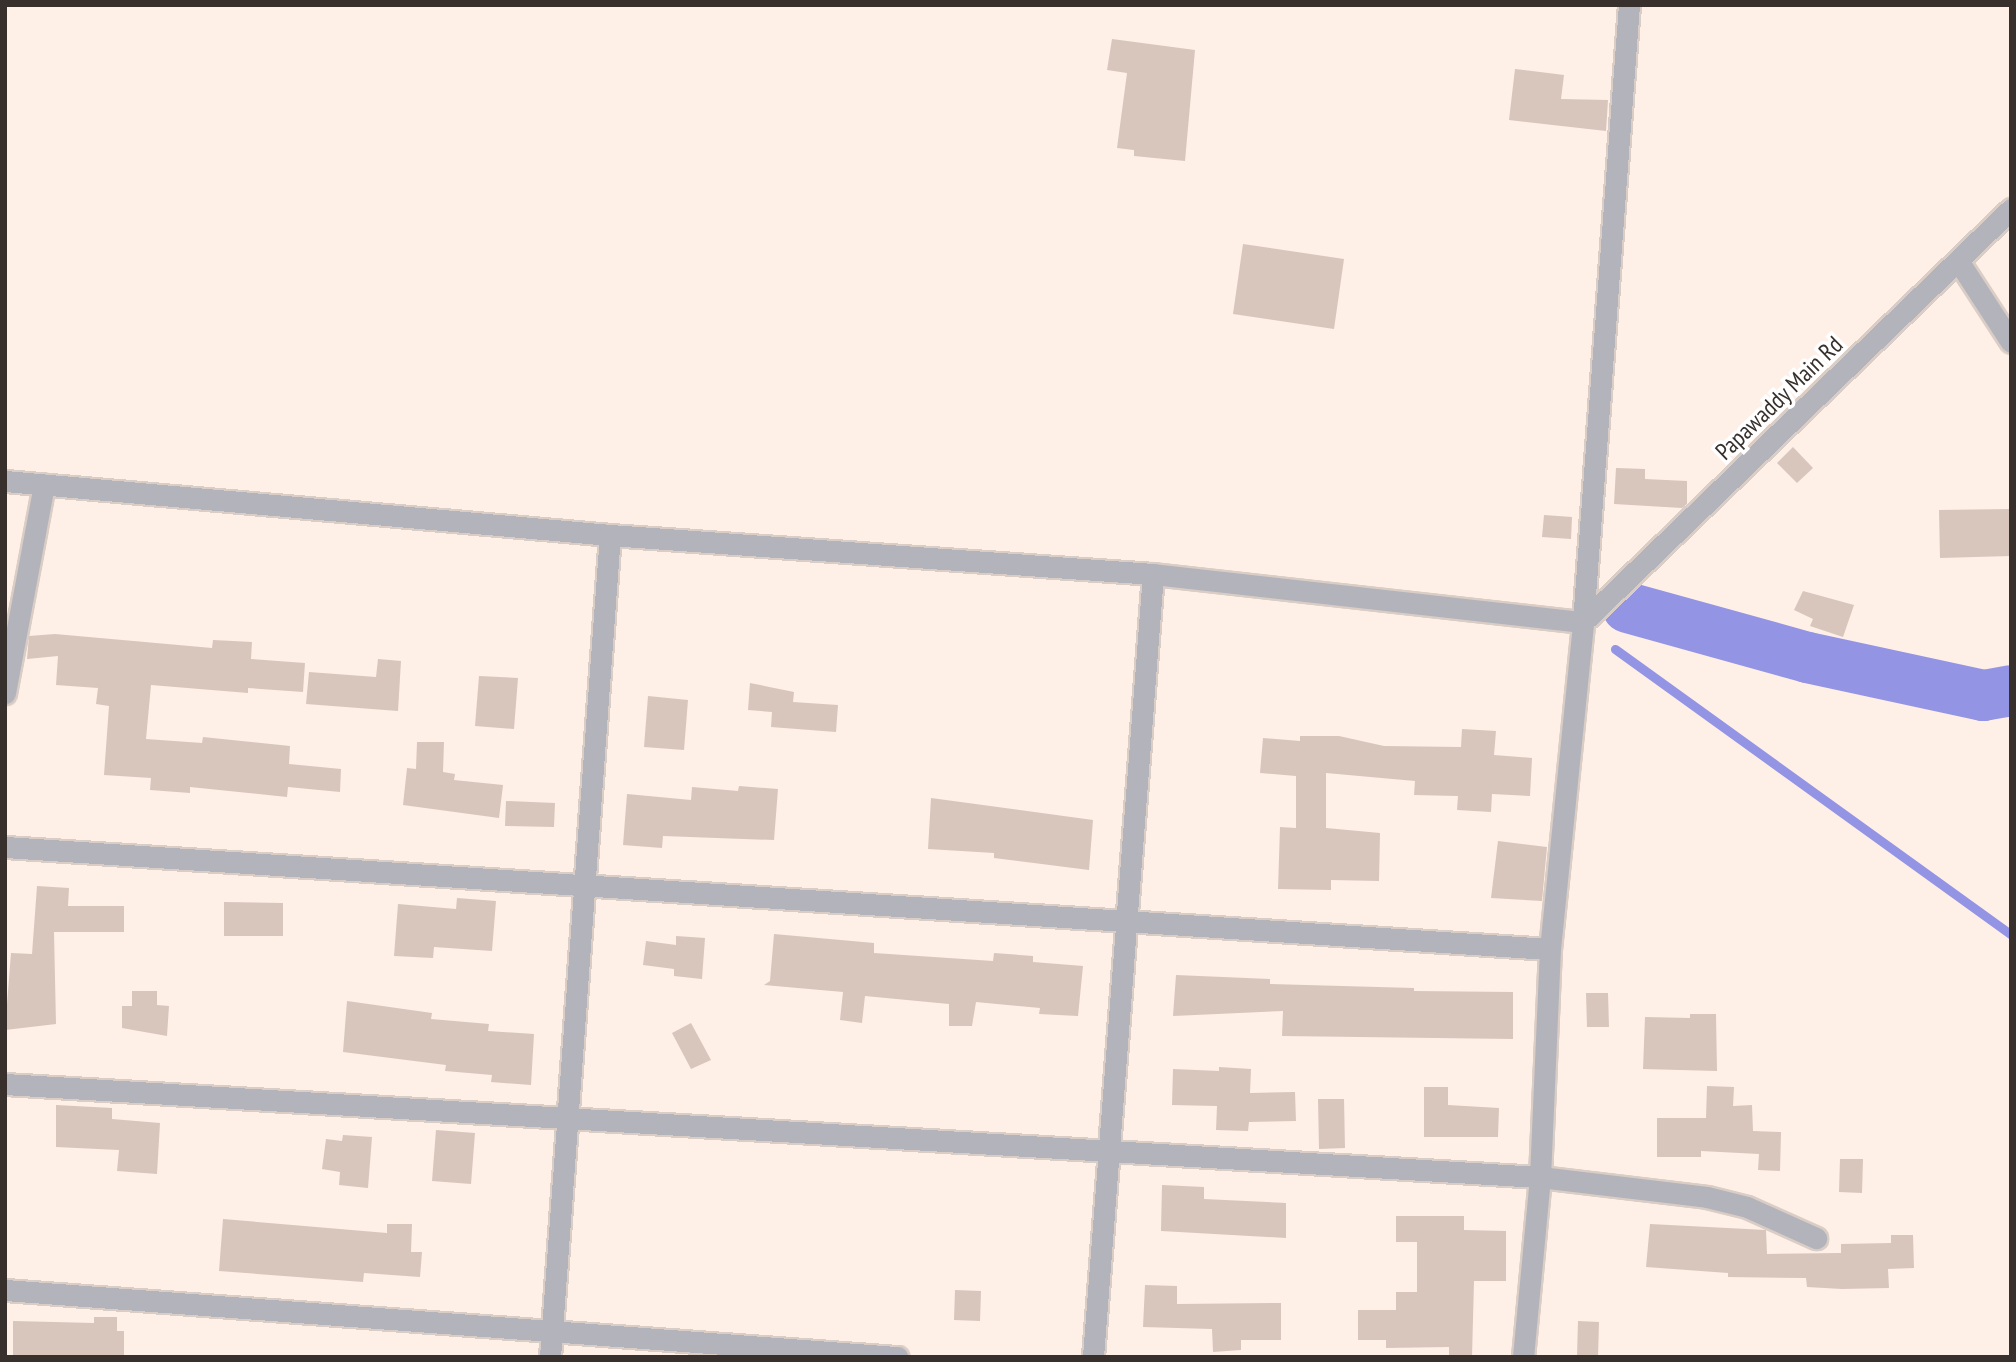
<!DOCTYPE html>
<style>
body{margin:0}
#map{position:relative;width:2016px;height:1362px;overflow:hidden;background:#feefe7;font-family:"PT Sans Narrow",sans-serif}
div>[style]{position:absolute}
.stream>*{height:9px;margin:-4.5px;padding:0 4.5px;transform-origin:4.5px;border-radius:4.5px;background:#9394e4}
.river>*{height:51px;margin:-25.5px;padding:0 25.5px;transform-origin:25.5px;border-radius:25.5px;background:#9394e4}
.building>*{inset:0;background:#d8c6bc}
.roads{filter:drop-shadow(2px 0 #dacdc5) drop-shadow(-2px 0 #dacdc5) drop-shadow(0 2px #dacdc5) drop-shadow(0 -2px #dacdc5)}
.minor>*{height:21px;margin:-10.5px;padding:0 10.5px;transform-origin:10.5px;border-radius:10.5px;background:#b2b3bb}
span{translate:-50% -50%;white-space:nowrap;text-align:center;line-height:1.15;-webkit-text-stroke:7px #fff;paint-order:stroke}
.street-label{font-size:24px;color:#37302c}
.frame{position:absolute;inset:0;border:7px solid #37302c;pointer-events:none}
</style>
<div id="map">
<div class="stream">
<i style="left:1615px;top:649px;width:488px;rotate:35.8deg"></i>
</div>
<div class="river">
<i style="left:1627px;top:607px;width:187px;rotate:15.5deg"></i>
<i style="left:1807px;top:657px;width:180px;rotate:12.2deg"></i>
<i style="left:1983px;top:695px;width:28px;rotate:-10deg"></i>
</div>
<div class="building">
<i style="clip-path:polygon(1112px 39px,1195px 50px,1185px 161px,1134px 156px,1134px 150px,1117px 148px,1127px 73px,1107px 70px)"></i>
<i style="clip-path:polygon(1515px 69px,1564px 75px,1561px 99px,1608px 100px,1606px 131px,1509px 120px)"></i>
<i style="clip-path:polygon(1243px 244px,1344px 259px,1334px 329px,1233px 314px)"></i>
<i style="clip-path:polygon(1793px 447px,1813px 468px,1797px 483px,1777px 463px)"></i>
<i style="clip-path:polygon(1616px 468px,1645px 469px,1645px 479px,1687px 481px,1687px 504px,1682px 508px,1614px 504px)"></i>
<i style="clip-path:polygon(2011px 509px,2011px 556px,1940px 558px,1939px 510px)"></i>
<i style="clip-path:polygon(1544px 515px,1572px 517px,1571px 539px,1542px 537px)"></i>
<i style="clip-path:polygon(1803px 591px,1854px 605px,1843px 637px,1810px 626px,1813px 619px,1794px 610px)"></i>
<i style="clip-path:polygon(55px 634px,212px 648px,213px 640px,252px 642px,251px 659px,305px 663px,303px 692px,248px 688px,248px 693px,151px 685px,146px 739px,202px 743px,203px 737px,290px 746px,289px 764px,341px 769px,340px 792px,288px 787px,287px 797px,190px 787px,190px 793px,150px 790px,151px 778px,104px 775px,109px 706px,96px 704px,98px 688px,56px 685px,58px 656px,27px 659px,29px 636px)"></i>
<i style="clip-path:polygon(378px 659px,401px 661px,398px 711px,306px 704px,309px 672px,376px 677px)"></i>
<i style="clip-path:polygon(479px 676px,518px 678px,514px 729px,475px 726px)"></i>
<i style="clip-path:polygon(750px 683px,794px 692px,793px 702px,838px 705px,836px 732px,771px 727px,772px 712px,748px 710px)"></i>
<i style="clip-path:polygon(648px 696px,688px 700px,684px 750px,644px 747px)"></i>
<i style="clip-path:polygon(1462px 729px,1496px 731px,1494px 755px,1532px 758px,1530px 796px,1492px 794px,1491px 812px,1457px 810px,1458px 796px,1414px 795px,1415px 781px,1326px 773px,1326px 828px,1380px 833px,1379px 881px,1331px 880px,1331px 890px,1278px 889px,1280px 827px,1296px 828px,1296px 776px,1260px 773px,1263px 738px,1300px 741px,1300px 736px,1339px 736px,1384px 746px,1461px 747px)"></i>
<i style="clip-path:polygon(417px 742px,444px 742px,443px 772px,455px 774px,454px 780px,503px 785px,499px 818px,403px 805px,407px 768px,416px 769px)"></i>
<i style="clip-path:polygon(739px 786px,778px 789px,774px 840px,663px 836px,662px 848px,623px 845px,627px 794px,691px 800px,692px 787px,738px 791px)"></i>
<i style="clip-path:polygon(931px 798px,1093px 820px,1089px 870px,994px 858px,994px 853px,928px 849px)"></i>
<i style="clip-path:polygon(506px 801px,555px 803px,554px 827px,505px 826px)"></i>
<i style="clip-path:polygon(1498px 841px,1547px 847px,1542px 901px,1491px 898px)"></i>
<i style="clip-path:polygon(37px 886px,69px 888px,68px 906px,124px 906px,124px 932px,54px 932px,56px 1024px,5px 1030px,11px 953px,32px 954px)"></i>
<i style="clip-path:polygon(457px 898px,496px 901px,492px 951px,434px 947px,433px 958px,394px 956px,398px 904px,456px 909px)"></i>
<i style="clip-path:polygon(224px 902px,283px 903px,283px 936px,224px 936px)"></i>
<i style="clip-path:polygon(774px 934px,874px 943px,874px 953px,993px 961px,994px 953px,1033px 956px,1033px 962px,1083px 966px,1078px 1016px,1039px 1014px,1040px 1008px,976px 1002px,972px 1026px,949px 1026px,949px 1004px,865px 996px,862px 1023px,840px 1020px,843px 992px,764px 985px,770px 981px)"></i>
<i style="clip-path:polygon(676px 936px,705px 938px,702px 979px,674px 976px,674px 969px,643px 965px,646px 941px,676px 945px)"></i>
<i style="clip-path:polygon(1176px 975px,1270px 979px,1270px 984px,1414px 988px,1414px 991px,1513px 992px,1513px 1039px,1282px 1036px,1283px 1011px,1173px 1016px)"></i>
<i style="clip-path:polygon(132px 991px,157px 991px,157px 1005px,169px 1006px,167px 1036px,122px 1028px,122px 1006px,132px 1006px)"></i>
<i style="clip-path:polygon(1586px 993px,1608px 993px,1609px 1027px,1587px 1027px)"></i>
<i style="clip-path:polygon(347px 1001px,432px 1013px,431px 1019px,489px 1024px,488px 1031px,534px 1034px,531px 1085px,491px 1082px,492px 1075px,445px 1071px,446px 1065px,343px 1052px)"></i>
<i style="clip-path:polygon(1690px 1014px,1716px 1014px,1717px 1071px,1643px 1069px,1645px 1017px,1690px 1018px)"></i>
<i style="clip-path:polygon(691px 1023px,711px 1060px,691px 1069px,672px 1033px)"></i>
<i style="clip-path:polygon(1219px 1067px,1251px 1069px,1250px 1093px,1295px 1092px,1296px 1121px,1249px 1122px,1248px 1131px,1216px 1130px,1217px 1106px,1172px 1105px,1173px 1069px,1219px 1071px)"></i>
<i style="clip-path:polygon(1707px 1086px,1734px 1087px,1733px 1106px,1752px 1105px,1753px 1131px,1781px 1132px,1780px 1171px,1758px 1170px,1759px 1154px,1701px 1151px,1701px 1157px,1657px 1157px,1657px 1118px,1706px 1118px)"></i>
<i style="clip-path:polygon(1424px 1087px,1448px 1087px,1448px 1105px,1499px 1108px,1498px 1137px,1424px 1137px)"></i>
<i style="clip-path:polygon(1318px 1099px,1344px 1099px,1345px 1148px,1319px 1149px)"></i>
<i style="clip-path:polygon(56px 1105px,112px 1108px,112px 1119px,160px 1123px,157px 1174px,117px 1171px,119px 1150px,56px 1147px)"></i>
<i style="clip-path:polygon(436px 1130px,475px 1133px,471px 1184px,432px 1181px)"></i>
<i style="clip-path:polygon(343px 1135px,372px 1137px,368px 1188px,339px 1185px,340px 1172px,322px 1169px,326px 1139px,342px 1141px)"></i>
<i style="clip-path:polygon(1840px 1159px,1863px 1159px,1862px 1193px,1839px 1192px)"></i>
<i style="clip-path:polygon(1162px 1185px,1204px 1187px,1204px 1199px,1286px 1203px,1286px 1238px,1161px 1231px)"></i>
<i style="clip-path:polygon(1396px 1216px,1464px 1216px,1464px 1230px,1506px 1231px,1506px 1281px,1474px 1281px,1472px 1357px,1449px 1356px,1449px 1347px,1386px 1348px,1386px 1340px,1358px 1340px,1358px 1310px,1396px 1310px,1396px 1292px,1417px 1292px,1417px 1242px,1396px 1242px)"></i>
<i style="clip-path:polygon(223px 1219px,387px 1233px,387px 1224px,412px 1224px,411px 1252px,422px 1252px,420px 1277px,364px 1273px,363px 1282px,219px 1271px)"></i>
<i style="clip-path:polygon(1650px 1224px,1766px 1230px,1767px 1254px,1841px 1253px,1841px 1244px,1891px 1243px,1891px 1235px,1913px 1235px,1914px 1268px,1888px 1269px,1889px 1288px,1842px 1289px,1807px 1287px,1806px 1278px,1728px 1277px,1728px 1273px,1646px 1267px)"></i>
<i style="clip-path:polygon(1145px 1285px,1177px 1286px,1177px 1304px,1281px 1303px,1281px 1340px,1241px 1340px,1241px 1350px,1213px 1352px,1212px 1329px,1143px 1327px)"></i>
<i style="clip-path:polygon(955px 1290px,981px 1291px,980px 1321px,954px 1320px)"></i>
<i style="clip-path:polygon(94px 1317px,117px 1317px,117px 1331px,124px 1331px,124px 1357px,13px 1357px,13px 1321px,94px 1323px)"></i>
<i style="clip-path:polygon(1578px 1321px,1599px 1322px,1598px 1357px,1577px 1357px)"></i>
</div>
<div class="roads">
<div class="minor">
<i style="left:1959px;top:262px;width:95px;rotate:57deg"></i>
<i style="left:5px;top:481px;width:607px;rotate:5.1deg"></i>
<i style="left:610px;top:535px;width:544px;rotate:4.11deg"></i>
<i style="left:1153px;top:574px;width:433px;rotate:6.4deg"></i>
<i style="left:1583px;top:622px;width:595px;rotate:-43.98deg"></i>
<i style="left:5px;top:693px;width:212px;rotate:-79.4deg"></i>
<i style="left:5px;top:847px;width:1548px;rotate:3.78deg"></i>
<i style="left:5px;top:1084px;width:1538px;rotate:3.47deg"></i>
<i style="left:1540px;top:1177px;width:168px;rotate:6.8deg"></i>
<i style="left:1707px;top:1197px;width:41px;rotate:14deg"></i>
<i style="left:1747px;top:1207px;width:76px;rotate:24.2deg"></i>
<i style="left:5px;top:1290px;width:895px;rotate:4.3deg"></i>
<i style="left:550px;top:1357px;width:824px;rotate:-85.83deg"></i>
<i style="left:1093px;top:1357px;width:785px;rotate:-85.62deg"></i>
<i style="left:1523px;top:1357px;width:181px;rotate:-84.6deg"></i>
<i style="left:1540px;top:1177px;width:228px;rotate:-87.5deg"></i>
<i style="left:1550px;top:949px;width:329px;rotate:-84.2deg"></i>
<i style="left:1583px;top:622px;width:619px;rotate:-85.74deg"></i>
</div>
</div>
<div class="street-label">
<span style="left:1779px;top:398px;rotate:-44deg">Papawaddy Main Rd</span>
</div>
<div class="frame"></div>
</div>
